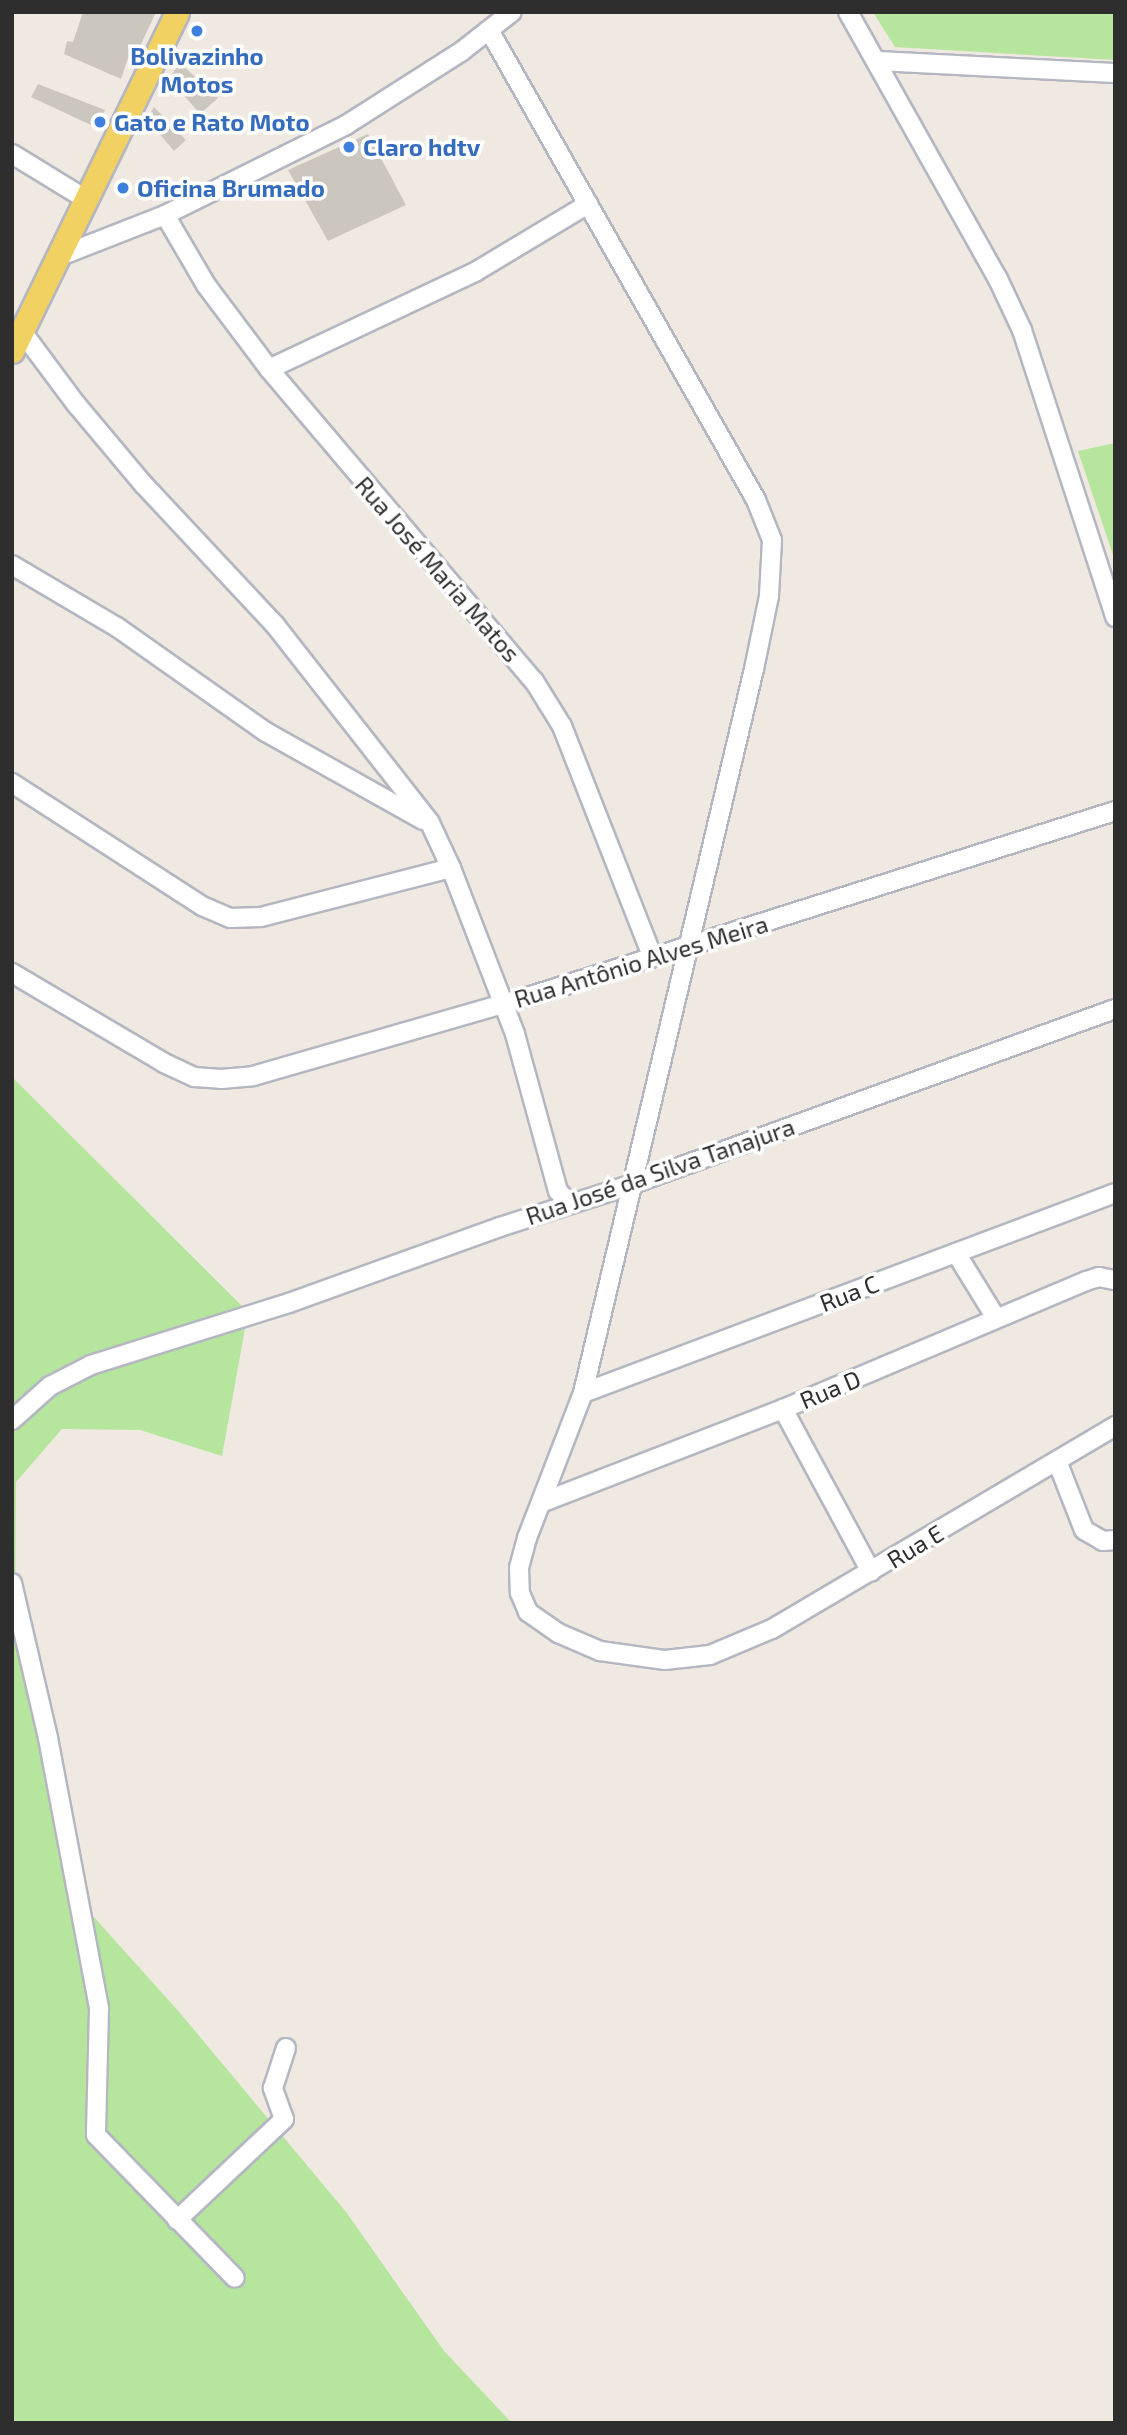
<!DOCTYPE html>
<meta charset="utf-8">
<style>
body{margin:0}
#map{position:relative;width:1127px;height:2435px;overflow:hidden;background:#efe9e1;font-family:"Exo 2",sans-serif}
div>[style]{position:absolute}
.green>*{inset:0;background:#b6e59e}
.building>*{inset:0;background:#cbc7bf}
.roads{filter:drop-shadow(2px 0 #b4b7c1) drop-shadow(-2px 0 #b4b7c1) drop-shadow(0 2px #b4b7c1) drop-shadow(0 -2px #b4b7c1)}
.minor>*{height:18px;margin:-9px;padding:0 9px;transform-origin:9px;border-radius:9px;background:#fff}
.major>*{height:23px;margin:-11.5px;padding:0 11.5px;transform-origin:11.5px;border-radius:11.5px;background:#f2d163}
.dots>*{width:19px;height:19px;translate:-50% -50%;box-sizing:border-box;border:4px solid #fff;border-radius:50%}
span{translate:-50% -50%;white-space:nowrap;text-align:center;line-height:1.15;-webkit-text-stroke:7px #fff;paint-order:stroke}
.shop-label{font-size:24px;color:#366cbe;font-weight:700}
.left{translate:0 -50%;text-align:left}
.street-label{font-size:24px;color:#2e2e2e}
.frame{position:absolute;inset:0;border:14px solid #2e2e2e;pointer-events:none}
</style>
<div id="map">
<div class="green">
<i style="clip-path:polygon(873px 12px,1115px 12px,1115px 60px,895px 47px)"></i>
<i style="clip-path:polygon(1115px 443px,1115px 561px,1078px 451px)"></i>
<i style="clip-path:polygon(12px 1077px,248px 1312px,222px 1456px,140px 1430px,62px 1429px,16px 1482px,15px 1634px,75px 1896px,180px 2013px,346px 2212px,444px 2351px,512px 2423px,12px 2423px)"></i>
</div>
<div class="building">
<i style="clip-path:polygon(83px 12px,156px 12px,136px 55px,130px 52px,121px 79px,64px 54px,67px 41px,73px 42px)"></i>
<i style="clip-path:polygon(179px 62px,218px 98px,200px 114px,170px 79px)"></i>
<i style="clip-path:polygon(38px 84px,105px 110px,95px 127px,31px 97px)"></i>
<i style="clip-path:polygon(154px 107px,186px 140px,174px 151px,147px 119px)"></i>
<i style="clip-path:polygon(368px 134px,406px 205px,328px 241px,288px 170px)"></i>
</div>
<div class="roads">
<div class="minor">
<i style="left:848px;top:12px;width:306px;rotate:60.7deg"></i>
<i style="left:998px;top:279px;width:56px;rotate:64.8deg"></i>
<i style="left:1022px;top:330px;width:302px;rotate:72deg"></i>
<i style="left:489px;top:30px;width:541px;rotate:60.4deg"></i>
<i style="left:756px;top:500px;width:43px;rotate:68.2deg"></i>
<i style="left:772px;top:540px;width:56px;rotate:93.1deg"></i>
<i style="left:769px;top:596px;width:75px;rotate:101.6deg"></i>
<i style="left:754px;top:669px;width:744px;rotate:103.29deg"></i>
<i style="left:583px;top:1393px;width:155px;rotate:111.1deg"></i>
<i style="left:527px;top:1538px;width:31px;rotate:105deg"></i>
<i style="left:519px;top:1568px;width:25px;rotate:88deg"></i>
<i style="left:520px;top:1593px;width:21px;rotate:67deg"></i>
<i style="left:528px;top:1612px;width:37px;rotate:35deg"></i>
<i style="left:558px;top:1633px;width:46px;rotate:23.2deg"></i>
<i style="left:600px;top:1651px;width:66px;rotate:7.9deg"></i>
<i style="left:665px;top:1660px;width:45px;rotate:-6.3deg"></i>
<i style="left:710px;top:1655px;width:67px;rotate:-22.8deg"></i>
<i style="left:772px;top:1629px;width:399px;rotate:-30.6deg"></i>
<i style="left:877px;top:61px;width:238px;rotate:2.9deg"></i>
<i style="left:12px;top:154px;width:88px;rotate:31.5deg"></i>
<i style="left:165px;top:215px;width:81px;rotate:59.6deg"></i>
<i style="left:206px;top:285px;width:105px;rotate:53.1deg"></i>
<i style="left:269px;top:369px;width:409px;rotate:49.7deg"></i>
<i style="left:534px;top:681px;width:53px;rotate:58.1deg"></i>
<i style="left:562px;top:726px;width:247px;rotate:68.6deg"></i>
<i style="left:60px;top:256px;width:113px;rotate:-21.3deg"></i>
<i style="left:165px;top:215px;width:202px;rotate:-26.4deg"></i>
<i style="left:346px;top:125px;width:138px;rotate:-32.5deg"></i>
<i style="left:462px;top:51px;width:63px;rotate:-38deg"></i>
<i style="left:23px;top:333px;width:89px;rotate:53.3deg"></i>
<i style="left:76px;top:404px;width:106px;rotate:50deg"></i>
<i style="left:144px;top:485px;width:192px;rotate:46.9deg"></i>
<i style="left:275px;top:625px;width:251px;rotate:51.9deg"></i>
<i style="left:430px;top:823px;width:50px;rotate:65deg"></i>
<i style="left:451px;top:868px;width:178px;rotate:68.9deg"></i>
<i style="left:515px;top:1034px;width:163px;rotate:74.7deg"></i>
<i style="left:558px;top:1191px;width:12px;rotate:48deg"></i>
<i style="left:566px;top:1200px;width:9px;rotate:6deg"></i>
<i style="left:269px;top:369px;width:228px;rotate:-25.2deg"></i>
<i style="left:475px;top:272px;width:132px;rotate:-31deg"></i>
<i style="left:12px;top:565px;width:122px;rotate:30.6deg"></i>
<i style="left:117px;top:627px;width:182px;rotate:35.2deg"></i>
<i style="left:266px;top:732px;width:180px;rotate:29.3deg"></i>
<i style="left:12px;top:783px;width:226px;rotate:32.9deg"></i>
<i style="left:202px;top:906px;width:30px;rotate:23deg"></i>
<i style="left:230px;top:918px;width:31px;rotate:-2deg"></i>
<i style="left:261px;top:917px;width:196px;rotate:-14.5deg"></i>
<i style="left:12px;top:973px;width:177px;rotate:30.6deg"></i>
<i style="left:164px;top:1063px;width:33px;rotate:25deg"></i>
<i style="left:194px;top:1077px;width:27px;rotate:4deg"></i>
<i style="left:221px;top:1079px;width:32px;rotate:-5deg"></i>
<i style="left:253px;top:1076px;width:292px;rotate:-16.1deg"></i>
<i style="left:534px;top:995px;width:609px;rotate:-17.57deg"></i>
<i style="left:956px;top:1253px;width:76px;rotate:58.4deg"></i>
<i style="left:583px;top:1393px;width:568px;rotate:-20.6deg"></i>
<i style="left:783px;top:1409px;width:185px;rotate:61.6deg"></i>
<i style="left:12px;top:1420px;width:51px;rotate:-41.8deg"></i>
<i style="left:50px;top:1386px;width:46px;rotate:-27.1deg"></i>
<i style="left:91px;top:1365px;width:207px;rotate:-17.4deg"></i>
<i style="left:289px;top:1303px;width:224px;rotate:-19.8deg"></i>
<i style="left:500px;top:1227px;width:137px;rotate:-17.9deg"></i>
<i style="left:630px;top:1185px;width:516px;rotate:-19.95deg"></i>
<i style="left:1057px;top:1461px;width:74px;rotate:68.6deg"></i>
<i style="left:1084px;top:1530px;width:22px;rotate:30deg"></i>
<i style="left:1103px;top:1541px;width:12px;rotate:-5deg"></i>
<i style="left:543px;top:1502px;width:257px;rotate:-21.2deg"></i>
<i style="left:783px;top:1409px;width:329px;rotate:-22.9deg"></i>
<i style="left:1086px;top:1281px;width:14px;rotate:-17deg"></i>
<i style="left:1099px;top:1277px;width:16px;rotate:11deg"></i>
<i style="left:12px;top:1583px;width:159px;rotate:76.9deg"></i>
<i style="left:48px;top:1738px;width:276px;rotate:79.3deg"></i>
<i style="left:99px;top:2009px;width:126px;rotate:91.4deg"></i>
<i style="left:96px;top:2135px;width:199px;rotate:45.8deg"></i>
<i style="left:177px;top:2220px;width:147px;rotate:-43.3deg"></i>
<i style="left:284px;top:2119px;width:33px;rotate:-110deg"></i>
<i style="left:273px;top:2088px;width:42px;rotate:-72deg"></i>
</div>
<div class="major">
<i style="left:12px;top:351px;width:377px;rotate:-64deg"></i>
</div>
</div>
<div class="dots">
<i style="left:197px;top:31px;background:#3f7fe0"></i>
<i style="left:100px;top:122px;background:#3f7fe0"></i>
<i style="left:349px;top:147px;background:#3f7fe0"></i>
<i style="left:123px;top:188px;background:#3f7fe0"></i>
</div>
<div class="shop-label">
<span style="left:197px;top:70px">Bolivazinho<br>Motos</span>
<span class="left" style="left:114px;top:122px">Gato e Rato Moto</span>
<span class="left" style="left:363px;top:147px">Claro hdtv</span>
<span class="left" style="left:137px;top:188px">Oficina Brumado</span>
</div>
<div class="street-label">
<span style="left:438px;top:569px;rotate:49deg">Rua José Maria Matos</span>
<span style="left:641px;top:961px;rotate:-17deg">Rua Antônio Alves Meira</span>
<span style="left:660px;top:1171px;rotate:-19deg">Rua José da Silva Tanajura</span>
<span style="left:849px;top:1293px;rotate:-21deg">Rua C</span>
<span style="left:830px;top:1389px;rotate:-23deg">Rua D</span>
<span style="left:915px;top:1546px;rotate:-31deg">Rua E</span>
</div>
<div class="frame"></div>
</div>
